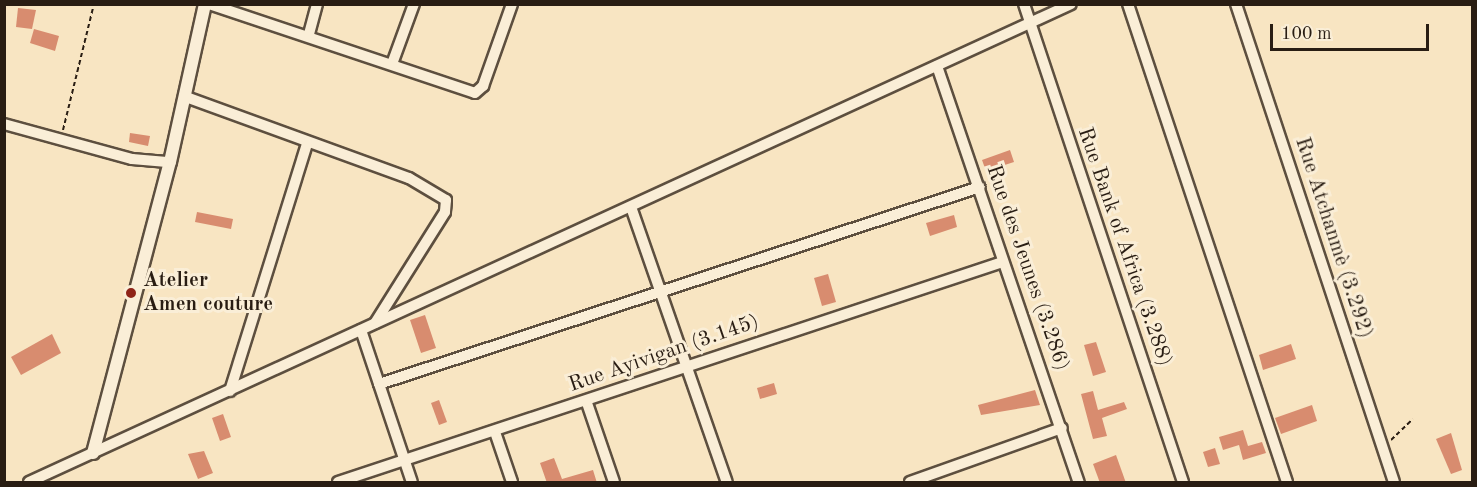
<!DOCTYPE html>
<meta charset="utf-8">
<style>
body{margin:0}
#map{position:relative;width:1477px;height:487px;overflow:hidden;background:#f8e5c2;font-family:"Old Standard TT",serif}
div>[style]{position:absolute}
.building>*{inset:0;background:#d88c6f}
.path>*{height:2px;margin-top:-1px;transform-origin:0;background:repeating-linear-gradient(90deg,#291d13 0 4.5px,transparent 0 7.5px)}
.roads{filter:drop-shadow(2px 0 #5d4f3f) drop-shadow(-2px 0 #5d4f3f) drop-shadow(0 2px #5d4f3f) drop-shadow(0 -2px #5d4f3f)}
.minor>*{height:10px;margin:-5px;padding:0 5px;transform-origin:5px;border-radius:5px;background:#faeed7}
.tertiary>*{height:12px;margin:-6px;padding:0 6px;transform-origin:6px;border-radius:6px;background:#faeed7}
.dots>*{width:16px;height:16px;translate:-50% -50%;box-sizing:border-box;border:3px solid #faeed7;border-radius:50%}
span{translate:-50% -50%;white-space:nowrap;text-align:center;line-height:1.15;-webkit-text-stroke:6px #faeed7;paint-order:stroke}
.street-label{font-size:21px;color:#291d13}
.poi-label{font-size:21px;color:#291d13;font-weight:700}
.left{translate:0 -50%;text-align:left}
.frame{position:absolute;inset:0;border:6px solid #291d13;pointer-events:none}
.scale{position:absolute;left:1270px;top:24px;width:159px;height:27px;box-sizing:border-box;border:3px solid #291d13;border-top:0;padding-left:8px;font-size:18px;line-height:21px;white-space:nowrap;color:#291d13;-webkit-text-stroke:4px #faeed7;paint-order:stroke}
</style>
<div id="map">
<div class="building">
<i style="clip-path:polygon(18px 8px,36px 10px,32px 29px,16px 27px)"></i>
<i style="clip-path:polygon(34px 29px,59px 36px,55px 51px,30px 43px)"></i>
<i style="clip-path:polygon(130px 133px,150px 136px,148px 146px,129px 142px)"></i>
<i style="clip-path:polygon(1010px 150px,1014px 162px,986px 171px,982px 160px)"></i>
<i style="clip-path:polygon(197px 212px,233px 219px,231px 229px,195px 222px)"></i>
<i style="clip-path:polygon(954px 215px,957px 227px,930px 236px,926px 223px)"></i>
<i style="clip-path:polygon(828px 274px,836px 302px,822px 306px,814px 278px)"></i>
<i style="clip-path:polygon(425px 315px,436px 348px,421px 353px,410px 320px)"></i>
<i style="clip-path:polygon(52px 334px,61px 353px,21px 375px,11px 357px)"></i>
<i style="clip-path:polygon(1096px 342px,1106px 372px,1093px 376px,1084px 345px)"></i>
<i style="clip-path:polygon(1291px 344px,1296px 359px,1263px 370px,1259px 355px)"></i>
<i style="clip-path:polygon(774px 383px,777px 394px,760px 399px,757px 388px)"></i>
<i style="clip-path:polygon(1035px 390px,1040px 405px,981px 415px,978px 405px)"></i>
<i style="clip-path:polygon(1093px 391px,1098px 410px,1124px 402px,1127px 409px,1102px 418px,1107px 436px,1093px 439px,1081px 394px)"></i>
<i style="clip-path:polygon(439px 400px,447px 422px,439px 425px,431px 403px)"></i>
<i style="clip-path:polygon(1312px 405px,1317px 421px,1281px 434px,1275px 418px)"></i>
<i style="clip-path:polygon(223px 414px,231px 437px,220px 441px,212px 418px)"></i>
<i style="clip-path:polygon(1243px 430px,1248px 446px,1262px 442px,1266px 453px,1243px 460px,1239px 445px,1223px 450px,1219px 437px)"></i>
<i style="clip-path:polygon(1451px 433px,1462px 470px,1451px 474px,1436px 439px)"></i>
<i style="clip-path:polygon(1215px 448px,1220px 464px,1208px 467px,1203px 452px)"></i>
<i style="clip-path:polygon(204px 451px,213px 473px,198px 479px,188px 454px)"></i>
<i style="clip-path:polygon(1116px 455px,1126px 483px,1100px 483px,1093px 464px)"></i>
<i style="clip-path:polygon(554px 458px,562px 479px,593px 470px,597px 483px,547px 483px,540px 463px)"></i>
</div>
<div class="path">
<i style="left:63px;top:130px;width:130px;rotate:-76.2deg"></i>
<i style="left:1391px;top:440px;width:30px;rotate:-44deg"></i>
</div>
<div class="roads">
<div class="minor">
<i style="left:209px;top:4px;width:280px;rotate:18.5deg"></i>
<i style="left:475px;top:93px;width:11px;rotate:-41deg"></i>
<i style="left:483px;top:86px;width:87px;rotate:-70.5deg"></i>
<i style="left:1024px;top:4px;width:504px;rotate:71.6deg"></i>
<i style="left:1128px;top:4px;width:504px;rotate:71.6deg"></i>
<i style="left:1236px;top:4px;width:503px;rotate:71.71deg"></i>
<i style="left:309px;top:34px;width:31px;rotate:-75deg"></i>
<i style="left:392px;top:64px;width:64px;rotate:-69.9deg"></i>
<i style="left:937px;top:66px;width:440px;rotate:71.2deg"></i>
<i style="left:186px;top:97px;width:237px;rotate:20deg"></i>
<i style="left:409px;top:178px;width:43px;rotate:30.7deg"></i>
<i style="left:446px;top:200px;width:12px;rotate:95deg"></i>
<i style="left:445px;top:212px;width:131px;rotate:122.2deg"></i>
<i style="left:4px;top:124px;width:133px;rotate:15.3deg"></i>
<i style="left:132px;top:159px;width:38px;rotate:5deg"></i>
<i style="left:631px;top:207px;width:291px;rotate:70.8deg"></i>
<i style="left:361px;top:330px;width:160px;rotate:71.5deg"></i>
<i style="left:379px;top:384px;width:632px;rotate:-18.15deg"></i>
<i style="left:230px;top:391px;width:259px;rotate:-72.7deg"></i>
<i style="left:587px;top:403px;width:83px;rotate:71.1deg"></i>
<i style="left:495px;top:432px;width:53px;rotate:71.2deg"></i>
<i style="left:29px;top:482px;width:1146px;rotate:-24.64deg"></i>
<i style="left:338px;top:482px;width:700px;rotate:-18.31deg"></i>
<i style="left:910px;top:482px;width:161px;rotate:-19.6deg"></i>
</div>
<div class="tertiary">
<i style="left:93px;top:453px;width:301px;rotate:-75.2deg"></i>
<i style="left:170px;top:162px;width:162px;rotate:-77.5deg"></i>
</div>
</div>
<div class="dots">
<i style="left:131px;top:293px;background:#8f2418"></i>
</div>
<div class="street-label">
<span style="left:1333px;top:238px;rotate:72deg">Rue Atchanmè (3.292)</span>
<span style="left:1124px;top:247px;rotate:71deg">Rue Bank of Africa (3.288)</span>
<span style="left:1027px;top:268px;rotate:71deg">Rue des Jeunes (3.286)</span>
<span style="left:664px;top:354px;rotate:-19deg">Rue Ayivigan (3.145)</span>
</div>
<div class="poi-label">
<span class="left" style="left:143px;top:293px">Atelier<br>Amen couture</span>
</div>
<div class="frame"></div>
<div class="scale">100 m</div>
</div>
